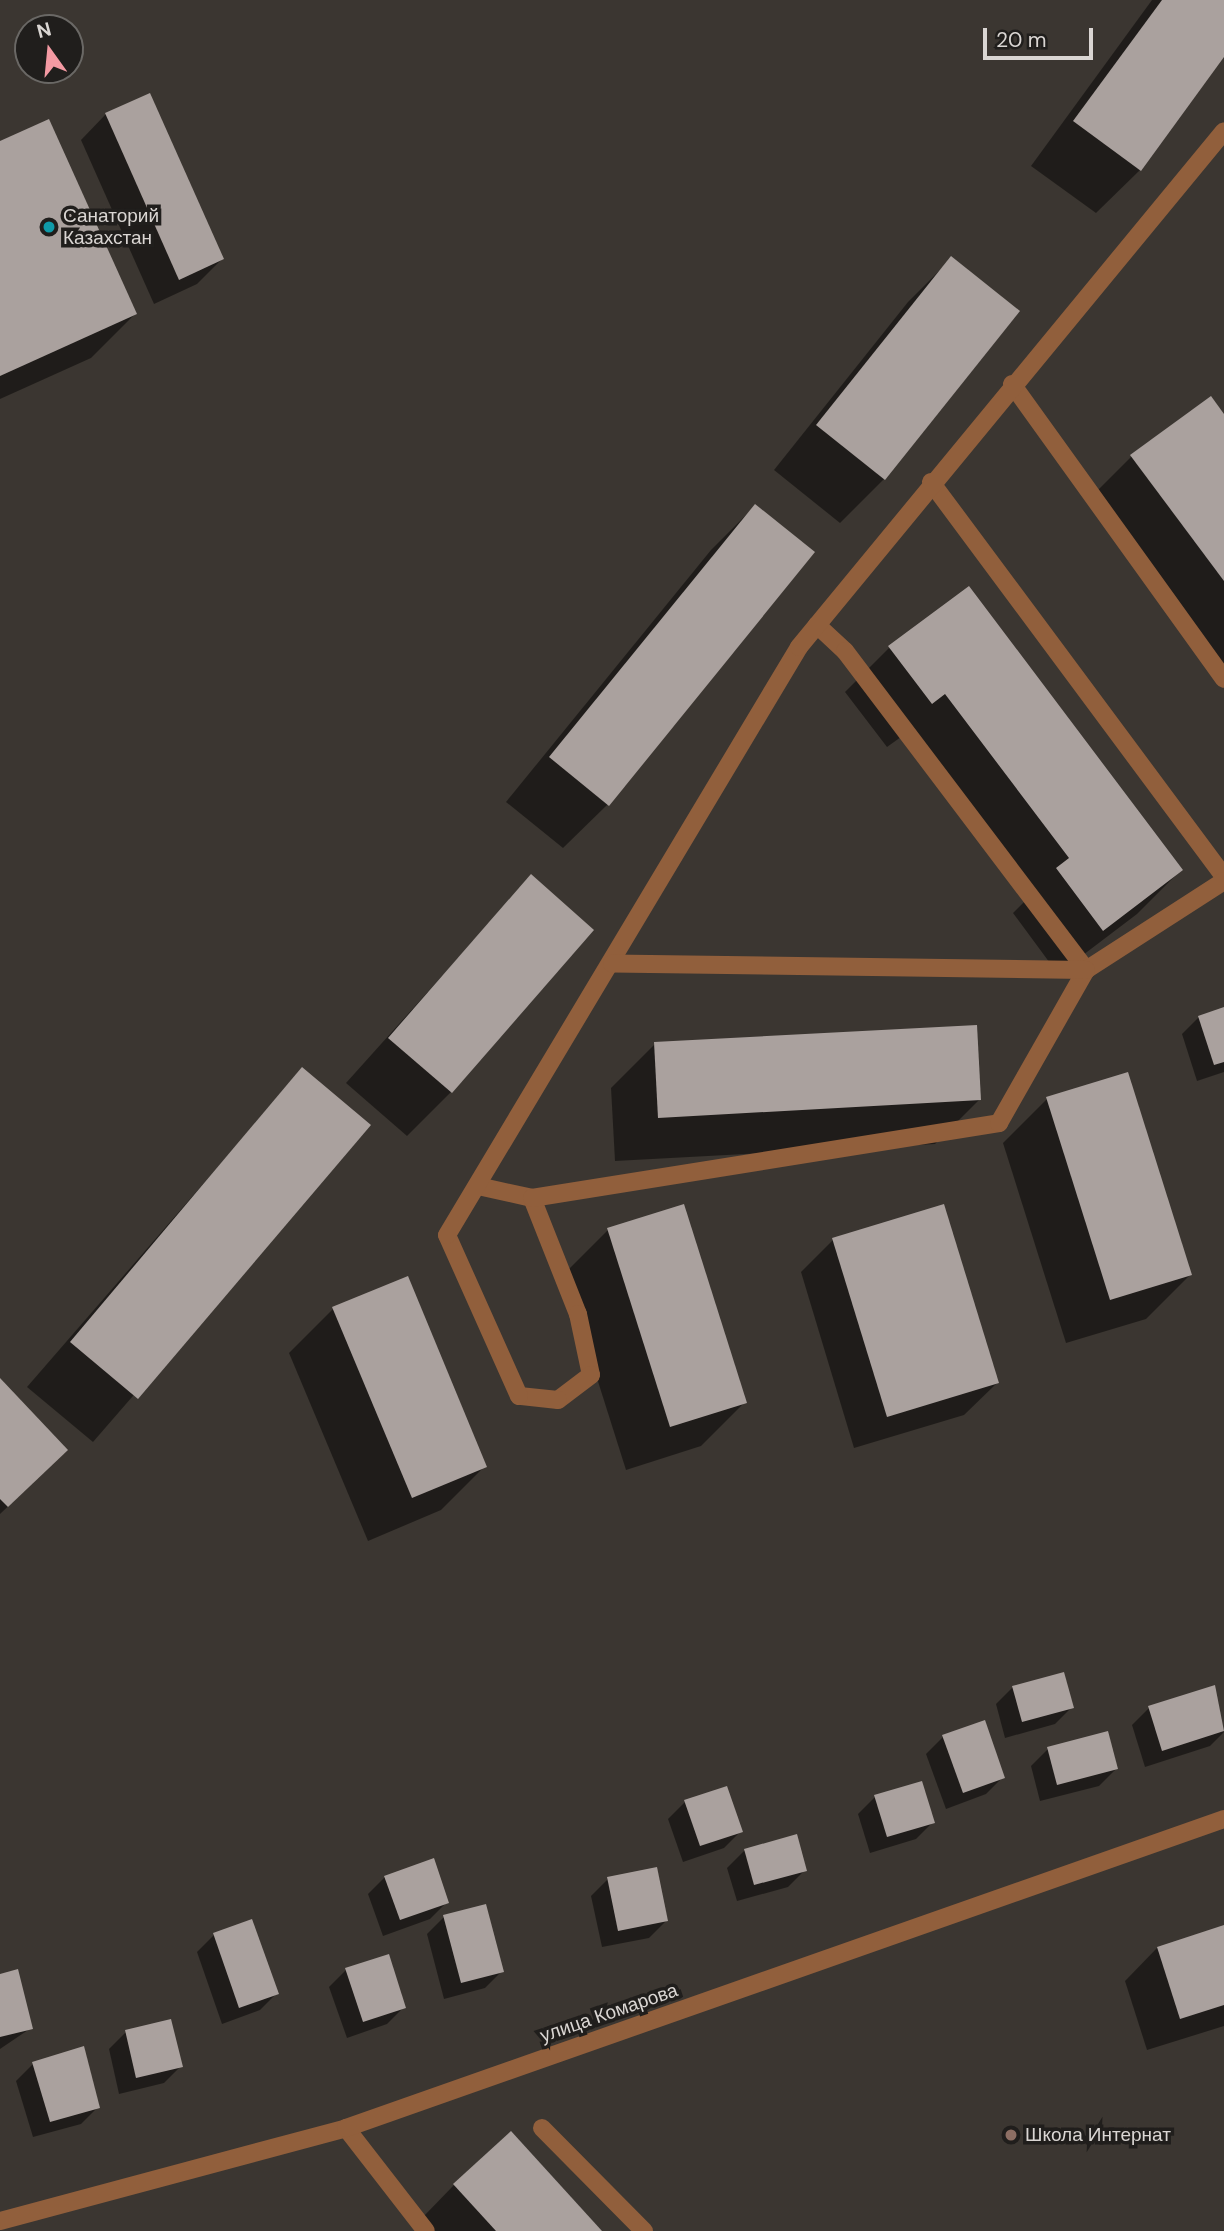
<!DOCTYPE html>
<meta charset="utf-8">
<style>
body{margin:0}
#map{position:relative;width:1224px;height:2231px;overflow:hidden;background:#3b3631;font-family:"DM Sans",sans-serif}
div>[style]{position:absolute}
.shadow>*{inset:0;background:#0007}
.building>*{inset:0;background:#aaa19e}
.lane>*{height:18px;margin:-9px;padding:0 9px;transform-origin:9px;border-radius:9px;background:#915f3c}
.street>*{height:18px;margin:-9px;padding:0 9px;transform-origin:9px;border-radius:9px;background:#915f3c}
.dots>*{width:19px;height:19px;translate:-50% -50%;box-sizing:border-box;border:4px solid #201e1c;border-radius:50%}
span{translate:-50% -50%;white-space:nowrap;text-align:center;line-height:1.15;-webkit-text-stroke:7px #201e1c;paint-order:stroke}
.poi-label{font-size:19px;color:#dad6d3}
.left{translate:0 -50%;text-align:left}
.street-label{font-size:19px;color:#dad6d3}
.north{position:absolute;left:14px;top:14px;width:70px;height:70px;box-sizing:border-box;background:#201e1c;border:2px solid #6a6865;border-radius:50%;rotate:345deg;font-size:19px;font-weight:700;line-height:28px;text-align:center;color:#dad6d3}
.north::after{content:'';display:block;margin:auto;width:24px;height:32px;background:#f49aa3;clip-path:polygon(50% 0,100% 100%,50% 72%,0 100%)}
.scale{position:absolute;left:983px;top:28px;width:110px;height:32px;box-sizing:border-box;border:4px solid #dad6d3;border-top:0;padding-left:9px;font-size:21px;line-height:24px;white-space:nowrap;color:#dad6d3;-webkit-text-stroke:5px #201e1c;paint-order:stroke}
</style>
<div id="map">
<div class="shadow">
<i style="clip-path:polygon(1152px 0,1224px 0,1224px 54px,1140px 170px,1096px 213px,1031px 166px)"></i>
<i style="clip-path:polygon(106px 114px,222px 259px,197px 284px,154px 304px,81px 140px)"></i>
<i style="clip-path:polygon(0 142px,135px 314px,91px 358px,0 399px)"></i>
<i style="clip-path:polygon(951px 259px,1018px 311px,884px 479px,840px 523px,774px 470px,908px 302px)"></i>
<i style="clip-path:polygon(1224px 417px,1224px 683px,1087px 501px,1131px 457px)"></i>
<i style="clip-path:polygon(755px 506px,607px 805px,563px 848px,506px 802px,711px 550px)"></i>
<i style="clip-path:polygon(889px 648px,1181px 870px,1137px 914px,1058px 974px,1013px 913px,1025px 901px,901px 737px,887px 747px,845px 692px)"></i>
<i style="clip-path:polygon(531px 877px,451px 1092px,407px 1136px,346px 1083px)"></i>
<i style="clip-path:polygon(1224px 1009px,1224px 1072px,1197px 1081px,1182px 1034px,1199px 1017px)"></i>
<i style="clip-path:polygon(655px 1044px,979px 1100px,935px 1144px,615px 1161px,611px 1088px)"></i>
<i style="clip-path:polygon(302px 1070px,368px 1125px,93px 1442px,27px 1387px)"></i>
<i style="clip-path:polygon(1047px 1099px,1190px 1275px,1146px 1319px,1066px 1343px,1003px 1143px)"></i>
<i style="clip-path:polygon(608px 1230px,745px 1402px,701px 1446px,626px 1470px,564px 1274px)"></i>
<i style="clip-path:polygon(833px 1240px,997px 1383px,964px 1415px,854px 1448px,801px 1272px)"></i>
<i style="clip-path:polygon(333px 1309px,485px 1466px,441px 1510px,368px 1541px,289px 1353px)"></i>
<i style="clip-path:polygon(0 1381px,33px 1483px,0 1514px)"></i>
<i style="clip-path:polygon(1013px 1687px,1072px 1707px,1055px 1724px,1005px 1738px,996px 1704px)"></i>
<i style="clip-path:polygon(1213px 1687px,1224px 1732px,1210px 1746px,1145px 1767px,1132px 1725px,1149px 1708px)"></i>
<i style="clip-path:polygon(943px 1737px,1003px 1777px,986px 1794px,946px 1809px,926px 1754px)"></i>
<i style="clip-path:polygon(1048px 1749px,1116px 1769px,1099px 1786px,1040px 1801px,1031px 1766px)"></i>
<i style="clip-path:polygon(875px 1797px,933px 1822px,916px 1839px,870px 1853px,858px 1814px)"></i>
<i style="clip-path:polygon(685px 1802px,741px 1831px,724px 1848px,683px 1862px,668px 1819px)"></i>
<i style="clip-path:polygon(795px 1836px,805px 1870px,788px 1887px,737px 1901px,727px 1868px,744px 1851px)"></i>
<i style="clip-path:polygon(385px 1877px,447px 1902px,430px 1919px,383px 1936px,368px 1894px)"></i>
<i style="clip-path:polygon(608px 1879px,666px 1921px,649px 1938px,602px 1947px,591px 1896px)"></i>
<i style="clip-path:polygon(444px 1917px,502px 1971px,485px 1988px,444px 1999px,427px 1934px)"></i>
<i style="clip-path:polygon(1224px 1927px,1224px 2026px,1147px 2050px,1125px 1981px,1157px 1948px)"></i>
<i style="clip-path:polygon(214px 1935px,277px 1993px,260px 2010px,222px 2024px,197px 1952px)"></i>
<i style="clip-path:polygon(346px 1970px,404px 2007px,387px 2024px,347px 2038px,329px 1987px)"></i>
<i style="clip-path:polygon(0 1976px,31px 2028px,0 2049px)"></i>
<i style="clip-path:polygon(126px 2032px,181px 2066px,164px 2083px,119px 2094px,109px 2049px)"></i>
<i style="clip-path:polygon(33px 2064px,98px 2107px,81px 2124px,33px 2137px,16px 2081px)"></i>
<i style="clip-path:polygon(454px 2185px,600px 2231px,434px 2231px,422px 2218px)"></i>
</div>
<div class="building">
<i style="clip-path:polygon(1162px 0,1224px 0,1224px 57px,1141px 171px,1073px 121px)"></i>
<i style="clip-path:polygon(150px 93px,224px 259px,179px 280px,105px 113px)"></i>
<i style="clip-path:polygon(49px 119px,137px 314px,0 376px,0 141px)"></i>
<i style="clip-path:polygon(951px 256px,1020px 311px,885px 480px,816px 425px)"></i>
<i style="clip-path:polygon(1211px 396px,1224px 414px,1224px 581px,1130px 455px)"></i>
<i style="clip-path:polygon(755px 504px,815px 552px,609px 806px,549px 757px)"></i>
<i style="clip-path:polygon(969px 586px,1183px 870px,1103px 931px,1056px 868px,1069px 858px,945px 694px,932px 704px,888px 646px)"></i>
<i style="clip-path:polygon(531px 874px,594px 930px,452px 1093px,388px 1038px)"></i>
<i style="clip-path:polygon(1224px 1007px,1224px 1062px,1214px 1065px,1198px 1016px)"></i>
<i style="clip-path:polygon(977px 1025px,981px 1100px,658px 1118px,654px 1042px)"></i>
<i style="clip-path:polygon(302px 1067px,371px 1125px,138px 1399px,70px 1342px)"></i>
<i style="clip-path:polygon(1128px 1072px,1192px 1275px,1110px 1300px,1046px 1097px)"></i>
<i style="clip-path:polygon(684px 1204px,747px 1403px,670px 1427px,607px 1228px)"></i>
<i style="clip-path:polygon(944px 1204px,999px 1383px,887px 1417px,832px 1238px)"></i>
<i style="clip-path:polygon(408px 1276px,487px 1467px,412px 1498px,332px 1307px)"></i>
<i style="clip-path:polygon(0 1378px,68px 1450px,8px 1507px,0 1499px)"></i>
<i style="clip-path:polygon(1064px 1672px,1074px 1708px,1022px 1722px,1012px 1686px)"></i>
<i style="clip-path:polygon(1215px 1685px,1224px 1731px,1162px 1751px,1148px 1706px)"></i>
<i style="clip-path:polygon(985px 1720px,1005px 1778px,963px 1793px,942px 1735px)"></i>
<i style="clip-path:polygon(1108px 1731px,1118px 1769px,1057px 1785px,1047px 1747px)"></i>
<i style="clip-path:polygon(922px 1781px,935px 1823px,887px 1837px,874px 1795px)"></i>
<i style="clip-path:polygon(727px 1786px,743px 1832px,700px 1846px,684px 1800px)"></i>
<i style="clip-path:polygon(797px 1834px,807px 1871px,754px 1885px,744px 1849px)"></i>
<i style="clip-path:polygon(434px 1858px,449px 1903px,400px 1920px,384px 1876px)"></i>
<i style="clip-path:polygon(657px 1867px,668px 1921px,618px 1931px,607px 1877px)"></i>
<i style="clip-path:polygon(486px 1904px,504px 1972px,461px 1983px,443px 1915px)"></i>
<i style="clip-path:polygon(252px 1919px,279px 1994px,239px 2008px,213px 1933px)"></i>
<i style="clip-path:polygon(1224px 1925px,1224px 2005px,1180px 2019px,1157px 1947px)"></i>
<i style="clip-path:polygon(389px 1954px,406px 2008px,363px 2022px,345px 1968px)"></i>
<i style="clip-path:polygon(18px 1969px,33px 2029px,0 2037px,0 1974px)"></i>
<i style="clip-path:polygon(171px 2019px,183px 2067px,136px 2078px,125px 2030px)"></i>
<i style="clip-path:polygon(84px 2046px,100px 2108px,50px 2122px,32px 2062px)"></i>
<i style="clip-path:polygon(511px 2131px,602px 2231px,496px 2231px,453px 2184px)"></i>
</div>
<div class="lane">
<i style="left:1012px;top:384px;width:363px;rotate:54.3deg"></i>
<i style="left:931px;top:482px;width:491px;rotate:53.4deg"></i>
<i style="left:817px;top:625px;width:38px;rotate:43deg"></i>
<i style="left:845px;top:651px;width:400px;rotate:52.9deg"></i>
<i style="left:1086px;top:970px;width:164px;rotate:-32.8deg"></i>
<i style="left:478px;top:1186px;width:55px;rotate:12.5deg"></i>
<i style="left:532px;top:1198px;width:125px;rotate:68.4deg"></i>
<i style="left:578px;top:1314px;width:62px;rotate:78deg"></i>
<i style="left:591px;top:1375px;width:41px;rotate:142.9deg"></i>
<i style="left:558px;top:1400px;width:39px;rotate:-174deg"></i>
<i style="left:519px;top:1396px;width:176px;rotate:-114.1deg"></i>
<i style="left:447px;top:1235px;width:685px;rotate:-59.09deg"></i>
<i style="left:799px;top:647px;width:668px;rotate:-50.52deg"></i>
<i style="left:532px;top:1198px;width:473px;rotate:-9.1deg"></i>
<i style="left:999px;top:1123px;width:176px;rotate:-60.4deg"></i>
<i style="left:1086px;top:970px;width:474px;rotate:-179.2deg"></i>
<i style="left:542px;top:2128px;width:145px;rotate:45.3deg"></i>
</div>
<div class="street">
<i style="left:346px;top:2128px;width:130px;rotate:52.2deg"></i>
<i style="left:0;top:2221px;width:358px;rotate:-15deg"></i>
<i style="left:346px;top:2128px;width:931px;rotate:-19.39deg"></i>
</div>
<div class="dots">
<i style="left:49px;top:227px;background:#0f9aa8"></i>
<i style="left:1011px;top:2135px;background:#8d6e63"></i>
</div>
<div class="poi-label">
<span class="left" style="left:63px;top:227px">Санаторий<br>Казахстан</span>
<span class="left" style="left:1025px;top:2135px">Школа Интернат</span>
</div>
<div class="street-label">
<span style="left:609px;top:2013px;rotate:-19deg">улица Комарова</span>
</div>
<div class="north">N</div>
<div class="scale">20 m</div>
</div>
